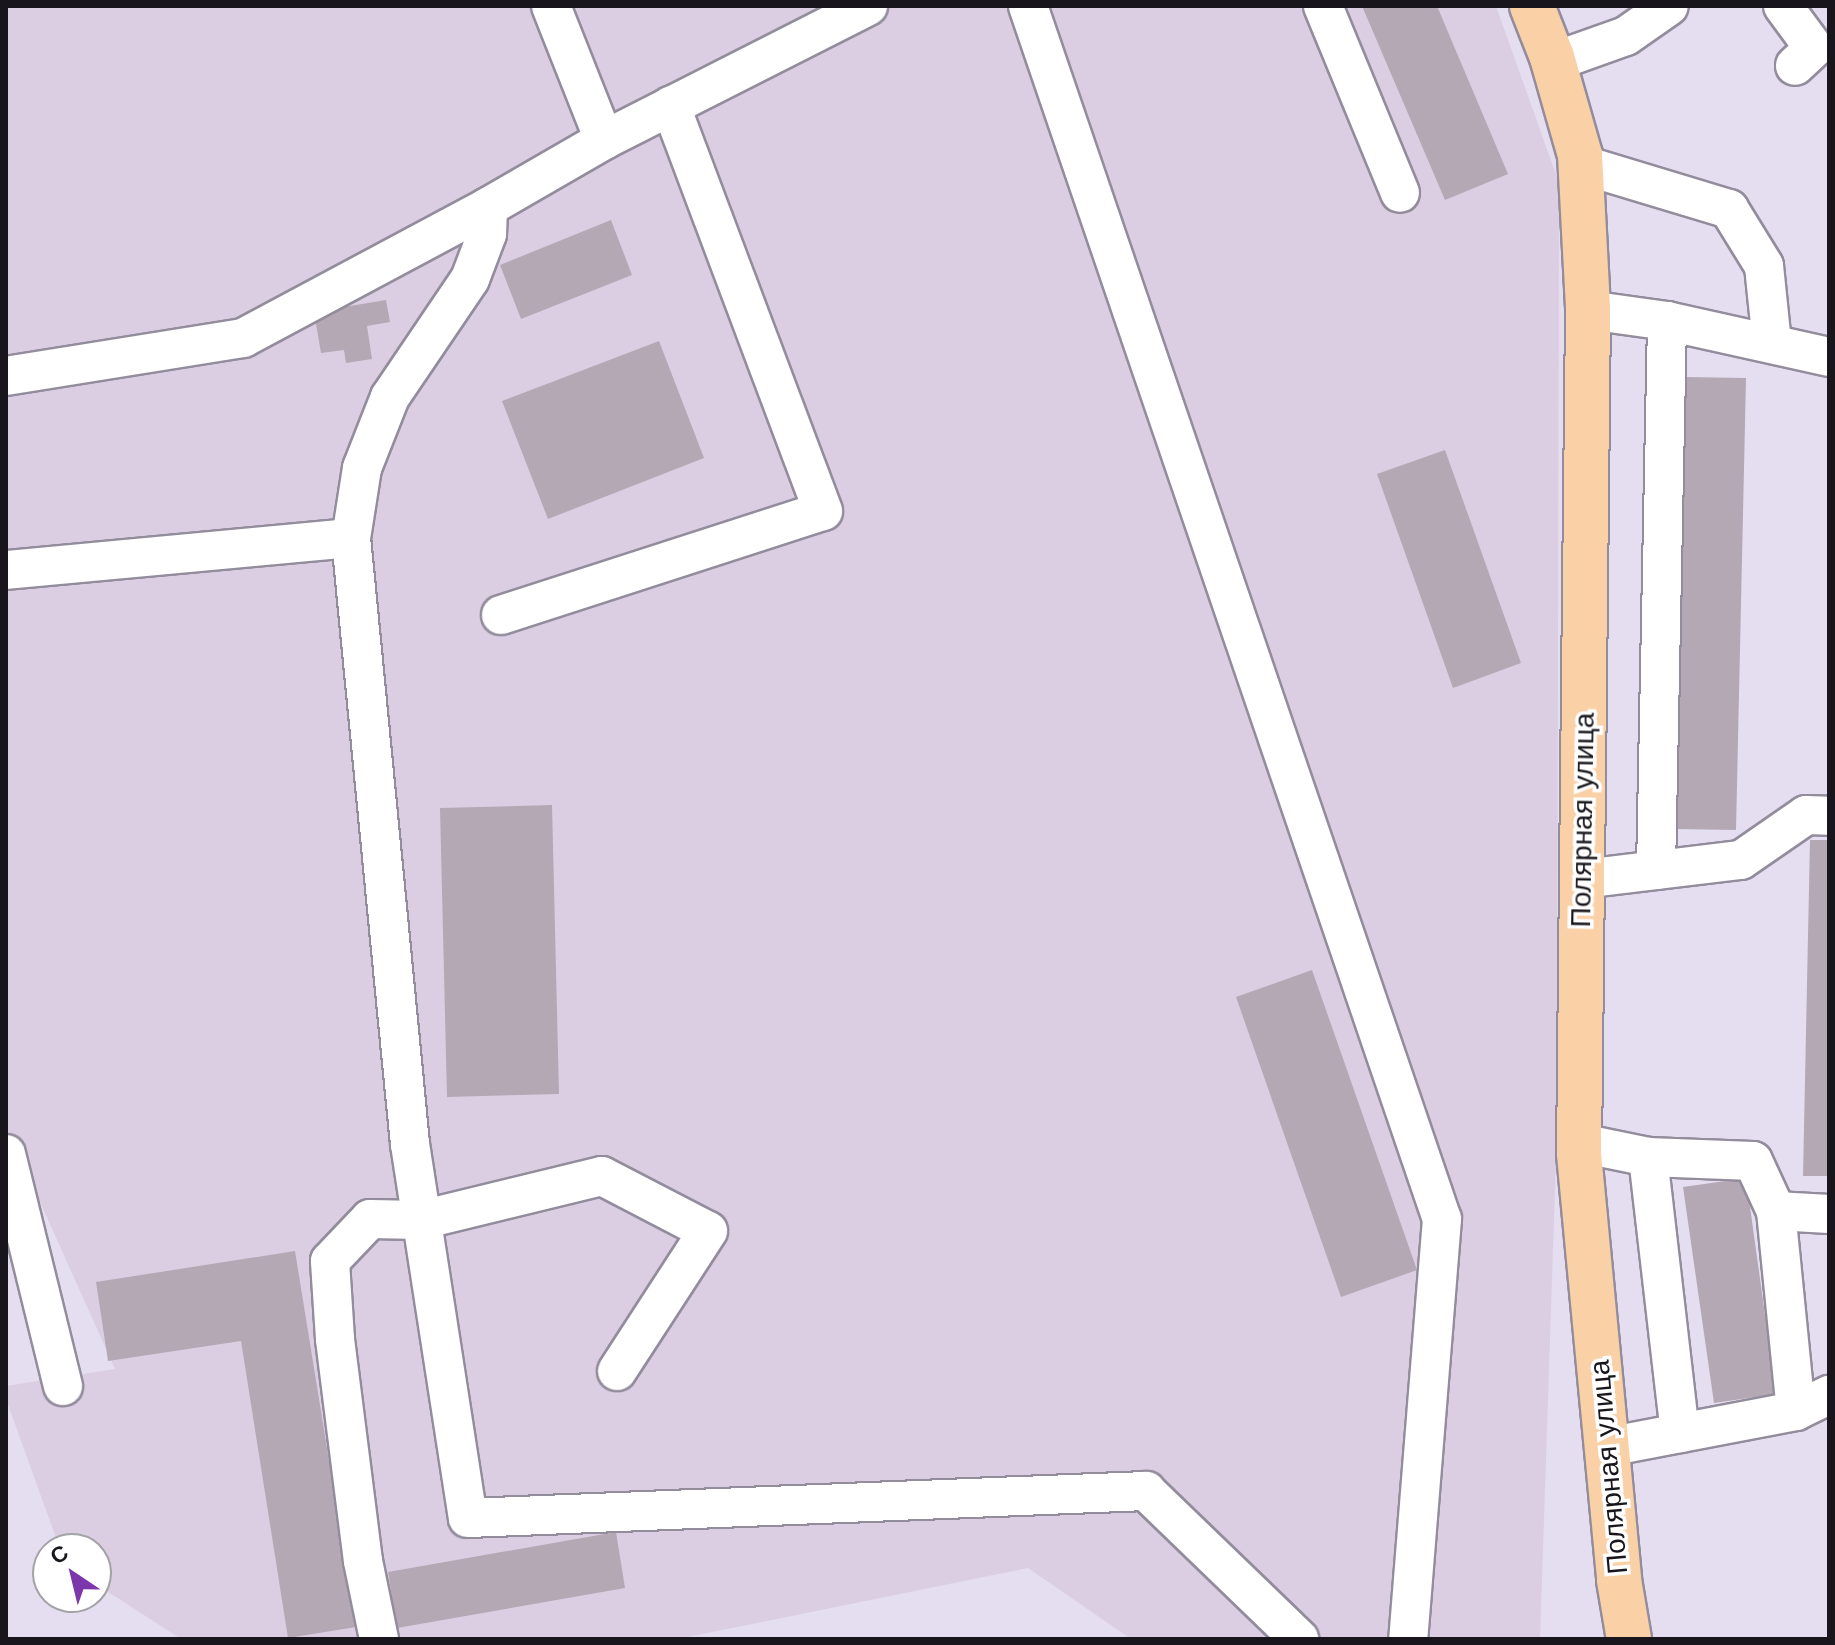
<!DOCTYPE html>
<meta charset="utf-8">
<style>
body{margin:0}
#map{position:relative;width:1835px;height:1645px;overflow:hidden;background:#e4def0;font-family:"Work Sans",sans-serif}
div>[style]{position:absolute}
.industrial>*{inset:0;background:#dccee2}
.building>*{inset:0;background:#b4a8b5}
.roads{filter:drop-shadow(2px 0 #928c9c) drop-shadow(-2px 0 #928c9c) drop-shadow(0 2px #928c9c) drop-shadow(0 -2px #928c9c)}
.minor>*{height:38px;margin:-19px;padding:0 19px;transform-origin:19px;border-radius:19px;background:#fff}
.major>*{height:44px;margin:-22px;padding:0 22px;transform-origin:22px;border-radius:22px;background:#fad0a7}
span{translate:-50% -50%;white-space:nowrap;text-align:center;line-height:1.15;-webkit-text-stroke:7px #fff;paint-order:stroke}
.street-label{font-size:28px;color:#18161c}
.frame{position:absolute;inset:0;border:8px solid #18161c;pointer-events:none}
.north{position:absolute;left:32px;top:1533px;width:80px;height:80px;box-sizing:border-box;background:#fff;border:2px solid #a3a2a4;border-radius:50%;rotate:325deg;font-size:22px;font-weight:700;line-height:32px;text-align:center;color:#18161c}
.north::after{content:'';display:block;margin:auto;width:28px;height:36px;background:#7c37aa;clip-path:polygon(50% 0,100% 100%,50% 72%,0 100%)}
</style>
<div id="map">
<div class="industrial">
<i style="clip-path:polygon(6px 6px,1496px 6px,1559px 183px,1557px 1129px,1540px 1639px,1131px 1639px,1028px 1568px,678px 1639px,181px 1639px,96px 1584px,96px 1549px,60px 1549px,6px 1399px,6px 1386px,115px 1369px,6px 1126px)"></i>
</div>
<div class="building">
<i style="clip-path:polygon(1362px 6px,1437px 6px,1508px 174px,1445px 200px)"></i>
<i style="clip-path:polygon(611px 220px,632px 275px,521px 319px,500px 265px)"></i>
<i style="clip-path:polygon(386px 300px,390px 322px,367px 326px,372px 359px,346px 363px,344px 350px,321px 353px,314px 312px)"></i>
<i style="clip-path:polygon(659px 341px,704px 458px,548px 519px,502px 401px)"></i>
<i style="clip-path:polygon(1684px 377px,1746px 378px,1736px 830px,1674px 829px)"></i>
<i style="clip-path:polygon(1445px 450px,1521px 663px,1453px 688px,1377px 474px)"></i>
<i style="clip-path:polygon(552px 805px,559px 1094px,447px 1097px,440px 808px)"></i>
<i style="clip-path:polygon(1810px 840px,1829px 840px,1829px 1176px,1803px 1176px)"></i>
<i style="clip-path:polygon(1312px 970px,1417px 1270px,1341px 1297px,1236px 997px)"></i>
<i style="clip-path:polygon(1746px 1178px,1776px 1394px,1714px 1403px,1683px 1187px)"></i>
<i style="clip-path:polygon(295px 1251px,356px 1627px,288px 1638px,241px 1341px,108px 1361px,96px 1282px)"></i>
<i style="clip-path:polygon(616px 1532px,625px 1588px,397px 1628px,388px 1572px)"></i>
</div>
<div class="roads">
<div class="minor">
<i style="left:551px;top:6px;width:144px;rotate:68.4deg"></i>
<i style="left:1028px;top:6px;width:1282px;rotate:71.16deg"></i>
<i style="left:1442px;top:1219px;width:421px;rotate:94.6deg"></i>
<i style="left:1323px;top:6px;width:202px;rotate:67.6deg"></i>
<i style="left:1783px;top:6px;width:52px;rotate:53.6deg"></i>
<i style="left:1814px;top:48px;width:26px;rotate:137deg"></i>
<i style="left:1553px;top:62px;width:77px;rotate:-19.6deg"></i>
<i style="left:1626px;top:36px;width:52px;rotate:-34.9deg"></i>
<i style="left:1580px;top:164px;width:156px;rotate:16.8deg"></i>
<i style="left:1729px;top:209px;width:67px;rotate:58.4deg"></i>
<i style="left:1764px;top:266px;width:78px;rotate:84.1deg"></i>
<i style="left:488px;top:207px;width:27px;rotate:92deg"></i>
<i style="left:487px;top:234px;width:48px;rotate:110.7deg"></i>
<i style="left:470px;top:279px;width:143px;rotate:124.1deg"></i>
<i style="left:390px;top:397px;width:76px;rotate:111.5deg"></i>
<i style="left:362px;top:468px;width:71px;rotate:98.9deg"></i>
<i style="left:351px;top:538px;width:609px;rotate:84.44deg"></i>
<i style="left:410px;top:1144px;width:378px;rotate:81.2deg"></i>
<i style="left:468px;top:1518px;width:679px;rotate:-2.28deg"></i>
<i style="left:1146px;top:1491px;width:213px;rotate:44deg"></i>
<i style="left:1588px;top:310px;width:80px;rotate:7.9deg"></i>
<i style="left:1667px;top:321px;width:166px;rotate:12.5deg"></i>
<i style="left:6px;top:376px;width:240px;rotate:-9.1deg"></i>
<i style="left:243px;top:338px;width:278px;rotate:-28.1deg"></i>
<i style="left:488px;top:207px;width:134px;rotate:-30deg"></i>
<i style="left:604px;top:140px;width:296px;rotate:-26.9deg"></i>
<i style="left:6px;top:570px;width:346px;rotate:-5.3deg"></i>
<i style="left:501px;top:615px;width:338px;rotate:-17.9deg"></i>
<i style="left:823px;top:511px;width:433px;rotate:-110.6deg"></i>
<i style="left:1656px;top:870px;width:549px;rotate:-88.85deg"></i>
<i style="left:1583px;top:879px;width:159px;rotate:-6.9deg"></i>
<i style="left:1741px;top:860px;width:79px;rotate:-34.7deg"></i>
<i style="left:1806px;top:815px;width:23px;rotate:2deg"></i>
<i style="left:1580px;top:1143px;width:69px;rotate:11.6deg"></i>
<i style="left:1648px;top:1157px;width:278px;rotate:83.4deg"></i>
<i style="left:6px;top:1154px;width:239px;rotate:76.2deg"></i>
<i style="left:1648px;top:1157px;width:105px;rotate:2.2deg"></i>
<i style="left:1753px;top:1161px;width:55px;rotate:65.3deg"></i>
<i style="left:1776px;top:1211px;width:53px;rotate:3.2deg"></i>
<i style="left:1776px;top:1211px;width:201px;rotate:84.3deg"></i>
<i style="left:1607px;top:1447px;width:192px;rotate:-10.8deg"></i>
<i style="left:1796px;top:1411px;width:37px;rotate:-26deg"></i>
<i style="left:379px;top:1639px;width:80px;rotate:-101.6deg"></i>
<i style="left:363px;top:1561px;width:224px;rotate:-97.2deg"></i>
<i style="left:335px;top:1339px;width:78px;rotate:-93.7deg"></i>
<i style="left:330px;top:1261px;width:58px;rotate:-46.4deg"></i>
<i style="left:370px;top:1219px;width:51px;rotate:1.1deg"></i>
<i style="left:421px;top:1220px;width:186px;rotate:-13.7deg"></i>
<i style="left:602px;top:1176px;width:119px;rotate:27.4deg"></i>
<i style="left:708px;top:1231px;width:167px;rotate:123deg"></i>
</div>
<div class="major">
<i style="left:1532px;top:6px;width:55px;rotate:68.6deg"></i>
<i style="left:1552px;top:57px;width:102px;rotate:74.1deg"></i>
<i style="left:1580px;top:155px;width:155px;rotate:87deg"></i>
<i style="left:1588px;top:310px;width:844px;rotate:90.61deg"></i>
<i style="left:1579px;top:1154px;width:428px;rotate:84.6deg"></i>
<i style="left:1619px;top:1580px;width:60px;rotate:80.4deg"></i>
</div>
</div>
<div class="street-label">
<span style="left:1583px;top:820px;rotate:-89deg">Полярная улица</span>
<span style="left:1609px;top:1467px;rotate:-95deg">Полярная улица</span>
</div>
<div class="frame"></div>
<div class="north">С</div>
</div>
